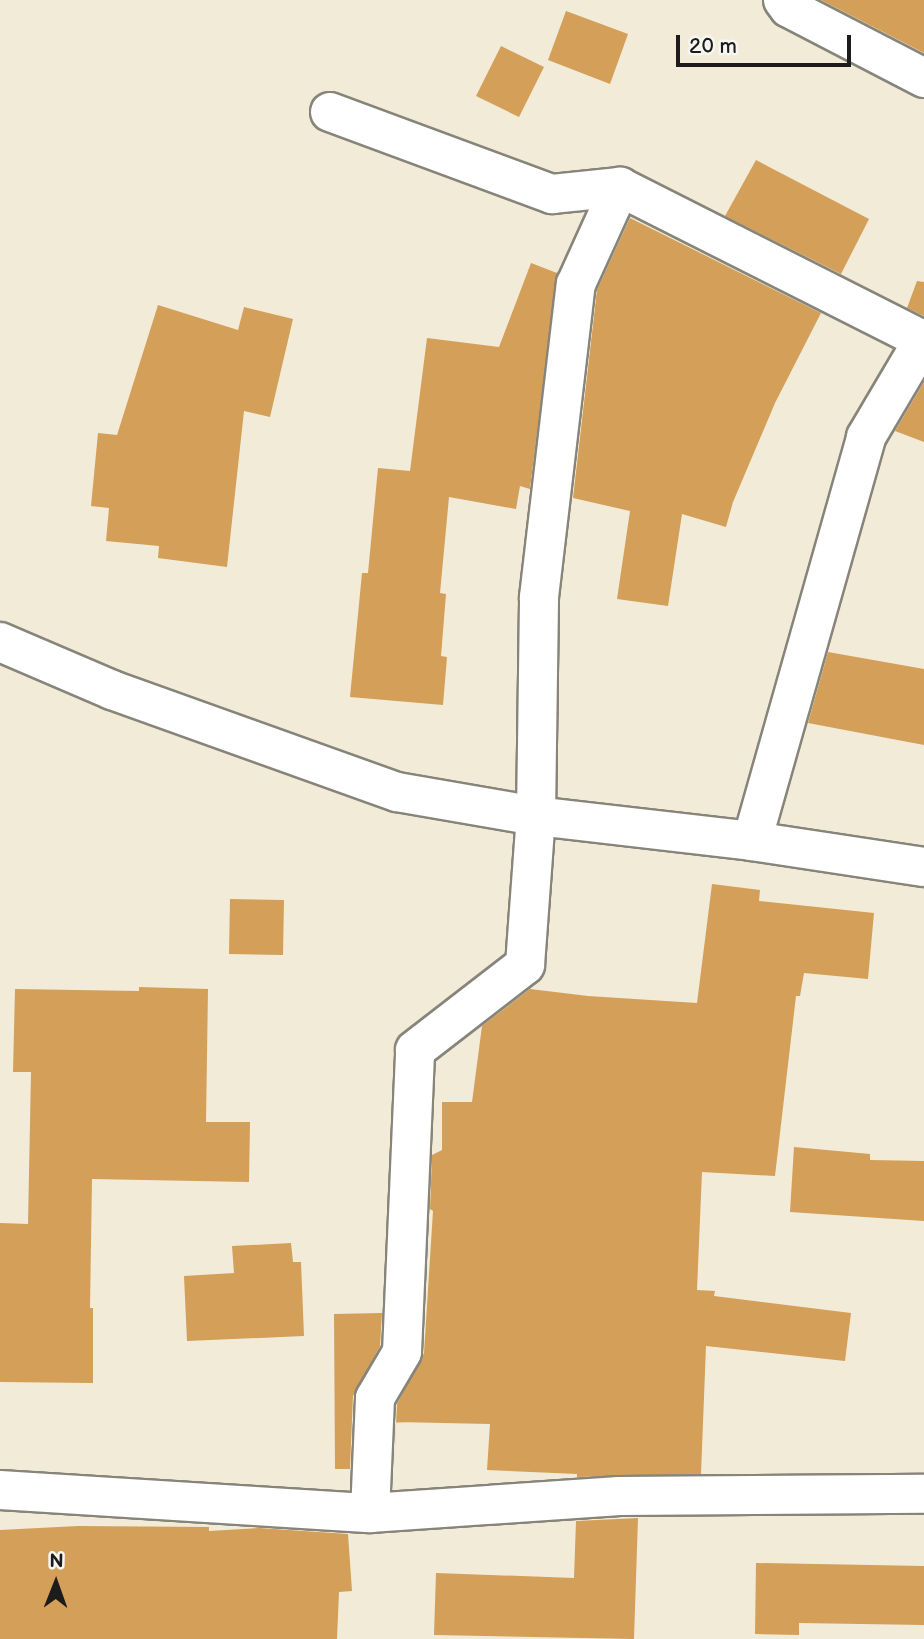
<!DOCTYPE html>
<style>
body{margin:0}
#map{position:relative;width:924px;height:1639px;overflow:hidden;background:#f2ebd8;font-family:"Balsamiq Sans",sans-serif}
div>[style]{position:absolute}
.building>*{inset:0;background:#d39f59}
.roads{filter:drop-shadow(2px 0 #87847a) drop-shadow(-2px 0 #87847a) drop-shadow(0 2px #87847a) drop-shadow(0 -2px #87847a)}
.minor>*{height:38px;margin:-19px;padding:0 19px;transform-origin:19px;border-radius:19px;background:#fff}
span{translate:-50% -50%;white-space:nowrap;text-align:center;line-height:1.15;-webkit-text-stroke:7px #f6f6f2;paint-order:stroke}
.north{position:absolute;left:21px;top:1548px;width:70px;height:70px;-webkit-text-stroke:5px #f6f6f2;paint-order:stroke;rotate:1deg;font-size:19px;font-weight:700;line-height:28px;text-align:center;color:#1c1c1c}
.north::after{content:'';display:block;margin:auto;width:24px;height:32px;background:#1c1c1c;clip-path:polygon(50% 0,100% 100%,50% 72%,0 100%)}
.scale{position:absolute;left:676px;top:35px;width:175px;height:32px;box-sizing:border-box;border:4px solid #1c1c1c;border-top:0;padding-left:9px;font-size:21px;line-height:24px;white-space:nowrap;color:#1c1c1c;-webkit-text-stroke:5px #f6f6f2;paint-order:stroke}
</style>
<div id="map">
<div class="building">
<i style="clip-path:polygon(821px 0,924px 0,924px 53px)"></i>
<i style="clip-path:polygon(566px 11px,628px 34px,610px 84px,548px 60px)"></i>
<i style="clip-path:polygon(501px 46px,544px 67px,519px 117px,476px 96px)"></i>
<i style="clip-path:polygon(756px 160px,869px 219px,841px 274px,725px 216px)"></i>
<i style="clip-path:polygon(630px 218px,821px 313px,775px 403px,733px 502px,726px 527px,682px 514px,668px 606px,617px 599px,630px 511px,573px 498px,597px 290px)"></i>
<i style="clip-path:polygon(531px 263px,557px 273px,530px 489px,520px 486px,516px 509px,449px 497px,440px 593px,446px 594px,441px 656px,447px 657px,443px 705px,350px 697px,362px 573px,368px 573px,378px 468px,410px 471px,427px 338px,499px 347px)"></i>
<i style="clip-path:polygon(917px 281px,924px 282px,924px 316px,907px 308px)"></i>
<i style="clip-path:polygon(158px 305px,238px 330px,244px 307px,293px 319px,270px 417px,244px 411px,227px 567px,158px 558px,159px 546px,106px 541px,109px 508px,91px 506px,98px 433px,117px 435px)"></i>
<i style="clip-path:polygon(924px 382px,924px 442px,895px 431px)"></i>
<i style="clip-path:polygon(828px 652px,924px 669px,924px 745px,808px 723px)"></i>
<i style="clip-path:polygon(712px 884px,760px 890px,759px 901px,874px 913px,868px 979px,804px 973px,800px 996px,796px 996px,775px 1176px,702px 1172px,697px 1290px,715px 1291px,714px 1296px,851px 1313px,845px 1361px,706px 1346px,701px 1474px,577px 1477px,577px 1474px,487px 1470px,490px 1424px,396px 1422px,394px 1469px,397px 1404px,424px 1353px,433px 1211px,430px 1209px,432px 1155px,442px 1150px,442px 1102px,472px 1102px,482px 1026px,530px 989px,588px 996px,697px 1003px)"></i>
<i style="clip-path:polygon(230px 899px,284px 900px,283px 955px,229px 954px)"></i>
<i style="clip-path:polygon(139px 987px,208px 989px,206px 1122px,250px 1122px,249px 1182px,92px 1179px,90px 1308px,93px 1308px,93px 1383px,0 1382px,0 1223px,28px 1224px,31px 1072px,13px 1072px,15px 989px,139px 991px)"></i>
<i style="clip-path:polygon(794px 1147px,870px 1154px,870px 1160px,924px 1161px,924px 1221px,790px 1212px)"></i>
<i style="clip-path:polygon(291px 1243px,293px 1262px,301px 1262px,304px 1336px,187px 1341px,184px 1276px,234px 1273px,232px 1246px)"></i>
<i style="clip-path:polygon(382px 1313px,380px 1346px,353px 1396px,350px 1469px,335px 1469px,334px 1314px)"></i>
<i style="clip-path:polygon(638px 1518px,634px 1639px,434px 1635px,436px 1573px,574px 1578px,576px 1521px)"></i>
<i style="clip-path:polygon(78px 1526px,209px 1527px,209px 1531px,259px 1528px,348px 1534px,352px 1591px,339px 1592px,337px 1639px,0 1639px,0 1530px)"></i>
<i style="clip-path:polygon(756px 1563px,924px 1566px,924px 1625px,799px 1623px,799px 1635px,755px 1634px)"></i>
</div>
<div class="roads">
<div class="minor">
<i style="left:783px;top:0;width:10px;rotate:53deg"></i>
<i style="left:789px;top:8px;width:152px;rotate:27.4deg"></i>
<i style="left:330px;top:112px;width:237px;rotate:20.3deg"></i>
<i style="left:552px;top:194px;width:68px;rotate:-5.9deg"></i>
<i style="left:0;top:642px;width:122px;rotate:23.2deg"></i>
<i style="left:112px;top:690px;width:303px;rotate:19.7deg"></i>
<i style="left:397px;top:792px;width:141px;rotate:9.8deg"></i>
<i style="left:536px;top:816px;width:217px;rotate:6.6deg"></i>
<i style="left:752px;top:841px;width:174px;rotate:8.6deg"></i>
<i style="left:752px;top:841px;width:420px;rotate:-74.2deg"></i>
<i style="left:866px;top:437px;width:114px;rotate:-59.4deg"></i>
<i style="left:0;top:1490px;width:371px;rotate:3.6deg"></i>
<i style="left:370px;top:1513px;width:250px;rotate:-3.9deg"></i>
<i style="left:619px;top:1496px;width:305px;rotate:-0.4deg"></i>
<i style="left:370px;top:1513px;width:115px;rotate:-87.5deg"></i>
<i style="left:375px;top:1398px;width:53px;rotate:-59.6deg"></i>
<i style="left:402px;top:1352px;width:302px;rotate:-87.5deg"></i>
<i style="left:415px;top:1050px;width:139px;rotate:-37.7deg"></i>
<i style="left:525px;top:965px;width:149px;rotate:-85.8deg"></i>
<i style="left:536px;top:816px;width:219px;rotate:-89.2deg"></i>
<i style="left:539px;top:597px;width:315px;rotate:-83.3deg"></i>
<i style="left:576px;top:284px;width:107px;rotate:-65.6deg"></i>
<i style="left:620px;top:187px;width:339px;rotate:26.8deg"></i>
</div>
</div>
<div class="north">N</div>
<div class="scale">20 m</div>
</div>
